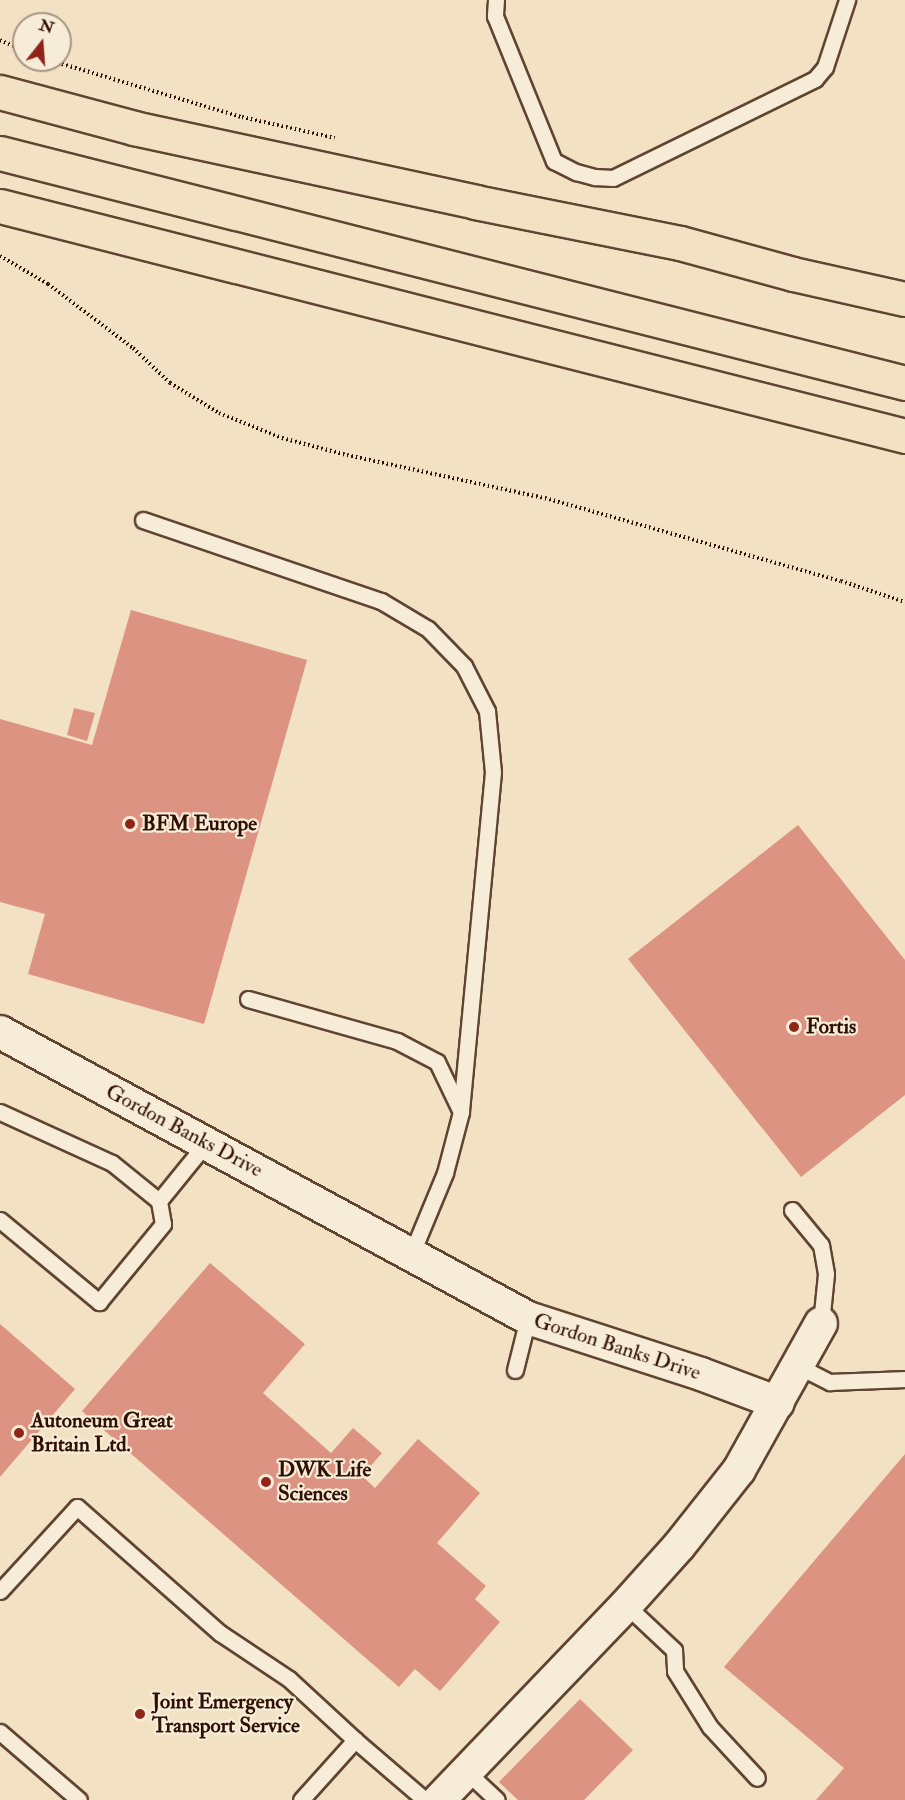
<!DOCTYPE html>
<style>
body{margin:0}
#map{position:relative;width:905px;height:1800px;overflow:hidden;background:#f2e1c3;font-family:"IM FELL Double Pica",serif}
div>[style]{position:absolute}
.building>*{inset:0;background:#dd9381}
.path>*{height:4px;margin-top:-2px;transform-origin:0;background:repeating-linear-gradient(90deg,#2f1002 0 1.5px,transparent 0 4.5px)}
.roads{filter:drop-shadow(2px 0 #604432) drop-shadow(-2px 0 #604432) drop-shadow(0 2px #604432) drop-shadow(0 -2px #604432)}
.service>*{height:15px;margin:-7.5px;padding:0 7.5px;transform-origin:7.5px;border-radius:7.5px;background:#f7ecd8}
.minor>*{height:32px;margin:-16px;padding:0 16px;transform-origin:16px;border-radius:16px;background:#f7ecd8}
.trunk>*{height:33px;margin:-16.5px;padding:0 16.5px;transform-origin:16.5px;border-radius:16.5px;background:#f2e1c3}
.dots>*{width:16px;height:16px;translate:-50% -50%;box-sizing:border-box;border:3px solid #f7ecd8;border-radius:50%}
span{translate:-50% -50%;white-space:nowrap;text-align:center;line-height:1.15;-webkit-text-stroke:4.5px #f7ecd8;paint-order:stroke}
.poi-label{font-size:21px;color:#2f1002;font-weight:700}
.left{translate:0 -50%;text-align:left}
.street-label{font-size:21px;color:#2f1002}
.north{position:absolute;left:12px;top:12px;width:60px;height:60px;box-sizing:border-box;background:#f7ecd8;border:2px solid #a79482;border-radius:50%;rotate:17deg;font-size:16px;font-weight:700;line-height:24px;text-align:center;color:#2f1002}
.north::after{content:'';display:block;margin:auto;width:21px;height:27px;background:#8f2418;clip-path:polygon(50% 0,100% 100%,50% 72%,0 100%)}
</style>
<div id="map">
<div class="building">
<i style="clip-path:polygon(131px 610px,307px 660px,204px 1024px,28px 974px,45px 914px,0 902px,0 719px,92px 745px)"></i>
<i style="clip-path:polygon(74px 708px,95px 713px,87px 741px,67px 735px)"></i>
<i style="clip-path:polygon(798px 825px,905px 960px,905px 1095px,801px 1177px,628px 959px)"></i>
<i style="clip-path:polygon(210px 1263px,305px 1344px,263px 1393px,331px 1453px,353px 1428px,382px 1453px,362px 1476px,375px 1488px,418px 1439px,480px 1493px,437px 1543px,486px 1586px,475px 1599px,500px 1622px,440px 1691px,415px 1669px,399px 1687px,82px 1411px)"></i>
<i style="clip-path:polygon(0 1324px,75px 1389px,0 1477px)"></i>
<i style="clip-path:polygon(905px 1454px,905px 1800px,816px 1800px,844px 1768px,724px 1667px)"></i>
<i style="clip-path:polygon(580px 1699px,633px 1750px,584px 1800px,518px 1800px,499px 1782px)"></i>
</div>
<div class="path">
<i style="left:0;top:40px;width:26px;rotate:23deg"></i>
<i style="left:49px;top:60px;width:201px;rotate:16.5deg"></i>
<i style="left:242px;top:117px;width:95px;rotate:12.7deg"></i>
<i style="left:0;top:256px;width:56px;rotate:30.3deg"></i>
<i style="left:48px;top:284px;width:106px;rotate:37deg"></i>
<i style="left:133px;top:348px;width:51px;rotate:43.4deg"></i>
<i style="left:170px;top:383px;width:57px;rotate:31.5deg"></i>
<i style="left:219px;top:413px;width:68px;rotate:21.6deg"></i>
<i style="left:282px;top:438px;width:67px;rotate:14.7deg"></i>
<i style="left:347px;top:455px;width:203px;rotate:12.3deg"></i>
<i style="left:545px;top:498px;width:307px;rotate:15.7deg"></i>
<i style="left:841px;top:581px;width:67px;rotate:18.2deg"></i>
</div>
<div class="roads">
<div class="service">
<i style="left:496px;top:0;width:16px;rotate:94deg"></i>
<i style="left:495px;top:16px;width:157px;rotate:67.9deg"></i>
<i style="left:554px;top:161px;width:25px;rotate:27deg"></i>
<i style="left:576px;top:172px;width:20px;rotate:15deg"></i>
<i style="left:595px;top:177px;width:18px;rotate:3deg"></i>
<i style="left:613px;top:178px;width:225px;rotate:-26.1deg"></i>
<i style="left:815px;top:79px;width:16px;rotate:-50deg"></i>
<i style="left:825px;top:67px;width:71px;rotate:-71.8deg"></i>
<i style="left:143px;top:520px;width:251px;rotate:18.8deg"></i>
<i style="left:381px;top:601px;width:55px;rotate:30.8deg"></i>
<i style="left:428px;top:629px;width:52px;rotate:45.8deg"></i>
<i style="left:464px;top:666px;width:51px;rotate:62.9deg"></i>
<i style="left:487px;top:711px;width:61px;rotate:84.4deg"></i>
<i style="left:493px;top:772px;width:342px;rotate:95.4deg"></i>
<i style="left:461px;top:1112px;width:63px;rotate:104.7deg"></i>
<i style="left:445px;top:1173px;width:89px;rotate:112.5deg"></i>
<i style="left:248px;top:999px;width:155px;rotate:15.7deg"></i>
<i style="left:397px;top:1041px;width:45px;rotate:27.7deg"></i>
<i style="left:437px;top:1062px;width:55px;rotate:64.4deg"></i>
<i style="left:0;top:1112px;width:123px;rotate:24.5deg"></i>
<i style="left:112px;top:1163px;width:60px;rotate:39deg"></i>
<i style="left:159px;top:1201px;width:76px;rotate:-50.9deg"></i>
<i style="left:792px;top:1210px;width:45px;rotate:50.4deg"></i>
<i style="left:821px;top:1245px;width:29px;rotate:80deg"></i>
<i style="left:826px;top:1274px;width:49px;rotate:95.8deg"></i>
<i style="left:0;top:1220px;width:129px;rotate:39.6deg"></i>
<i style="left:99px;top:1302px;width:101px;rotate:-50.6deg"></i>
<i style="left:163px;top:1224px;width:23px;rotate:-100deg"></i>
<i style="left:798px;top:1366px;width:36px;rotate:27deg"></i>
<i style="left:830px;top:1382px;width:75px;rotate:-2.3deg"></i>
<i style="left:515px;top:1370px;width:54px;rotate:-76deg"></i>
<i style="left:0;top:1591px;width:114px;rotate:-47.5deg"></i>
<i style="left:77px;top:1507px;width:191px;rotate:41.4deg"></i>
<i style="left:220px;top:1633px;width:83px;rotate:33.7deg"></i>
<i style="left:289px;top:1679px;width:90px;rotate:42.7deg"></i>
<i style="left:355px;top:1740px;width:92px;rotate:40.6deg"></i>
<i style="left:626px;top:1605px;width:66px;rotate:43.2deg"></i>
<i style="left:674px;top:1650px;width:21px;rotate:87deg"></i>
<i style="left:675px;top:1671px;width:66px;rotate:58deg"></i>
<i style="left:710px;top:1727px;width:69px;rotate:47.3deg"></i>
<i style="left:0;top:1732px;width:104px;rotate:40.7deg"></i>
<i style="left:466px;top:1771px;width:42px;rotate:43.1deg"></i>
<i style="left:301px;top:1800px;width:81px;rotate:-48deg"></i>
</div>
<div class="minor">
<i style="left:0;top:1032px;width:600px;rotate:28.44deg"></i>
<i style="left:528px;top:1318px;width:182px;rotate:17.9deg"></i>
<i style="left:701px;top:1374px;width:82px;rotate:20.6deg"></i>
<i style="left:439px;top:1800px;width:270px;rotate:-46.2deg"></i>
<i style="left:626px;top:1605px;width:79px;rotate:-48.1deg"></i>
<i style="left:679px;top:1546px;width:97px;rotate:-51.7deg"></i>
<i style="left:739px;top:1470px;width:168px;rotate:-60.8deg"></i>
</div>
<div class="trunk">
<i style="left:0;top:92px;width:139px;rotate:15deg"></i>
<i style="left:134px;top:128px;width:349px;rotate:12.2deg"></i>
<i style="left:475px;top:202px;width:209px;rotate:11.3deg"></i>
<i style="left:680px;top:243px;width:117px;rotate:15.3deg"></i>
<i style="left:793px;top:274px;width:115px;rotate:12.6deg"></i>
<i style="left:0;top:153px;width:934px;rotate:14.26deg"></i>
<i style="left:0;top:206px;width:934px;rotate:14.26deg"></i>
</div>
</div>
<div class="dots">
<i style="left:130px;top:824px;background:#8f2418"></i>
<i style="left:794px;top:1027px;background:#8f2418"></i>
<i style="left:19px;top:1433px;background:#8f2418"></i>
<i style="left:266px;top:1482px;background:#8f2418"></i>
<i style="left:140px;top:1714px;background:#8f2418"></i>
</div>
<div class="poi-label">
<span class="left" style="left:142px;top:824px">BFM Europe</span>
<span class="left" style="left:806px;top:1027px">Fortis</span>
<span class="left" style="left:31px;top:1433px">Autoneum Great<br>Britain Ltd.</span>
<span class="left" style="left:278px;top:1482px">DWK Life<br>Sciences</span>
<span class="left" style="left:152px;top:1714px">Joint Emergency<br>Transport Service</span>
</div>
<div class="street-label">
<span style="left:184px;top:1131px;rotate:28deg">Gordon Banks Drive</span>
<span style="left:617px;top:1347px;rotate:18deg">Gordon Banks Drive</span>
</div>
<div class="north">N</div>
</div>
